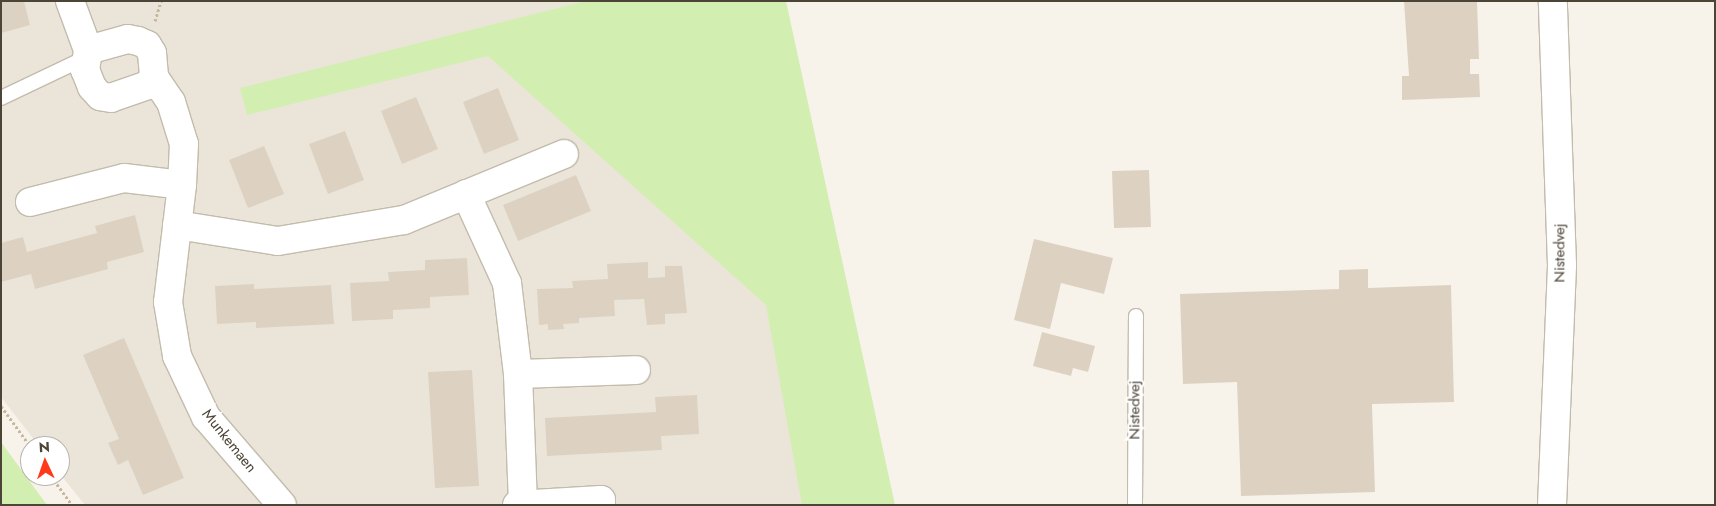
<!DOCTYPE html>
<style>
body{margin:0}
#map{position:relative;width:1716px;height:506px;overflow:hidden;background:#f7f3eb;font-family:Jost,sans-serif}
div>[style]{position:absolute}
.residential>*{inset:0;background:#ebe5d9}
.green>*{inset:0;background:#d3eeb1}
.building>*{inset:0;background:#ddd2c2}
.path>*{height:3px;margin-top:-1.5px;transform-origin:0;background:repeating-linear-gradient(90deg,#c7b79c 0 2.5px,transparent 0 5px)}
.roads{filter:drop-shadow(1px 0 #c3bbac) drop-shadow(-1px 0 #c3bbac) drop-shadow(0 1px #c3bbac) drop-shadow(0 -1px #c3bbac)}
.lane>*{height:14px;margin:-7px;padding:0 7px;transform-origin:7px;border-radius:7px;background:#fff}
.street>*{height:28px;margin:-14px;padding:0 14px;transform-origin:14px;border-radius:14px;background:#fff}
span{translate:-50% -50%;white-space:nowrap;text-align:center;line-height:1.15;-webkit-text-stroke:4.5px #fff;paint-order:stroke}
.street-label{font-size:15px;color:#4c4437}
.frame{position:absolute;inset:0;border:2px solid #4c4437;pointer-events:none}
.north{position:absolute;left:20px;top:436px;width:50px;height:50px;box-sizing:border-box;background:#fff;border:1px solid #b7b4af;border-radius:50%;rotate:357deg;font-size:14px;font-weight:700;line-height:20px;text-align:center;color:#4c4437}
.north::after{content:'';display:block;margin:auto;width:18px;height:22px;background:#ff391a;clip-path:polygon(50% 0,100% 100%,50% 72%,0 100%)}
</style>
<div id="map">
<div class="residential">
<i style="clip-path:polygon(1px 1px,761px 1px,853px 505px,85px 505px,60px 474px,60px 446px,39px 446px,1px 397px)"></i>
</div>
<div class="green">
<i style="clip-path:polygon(586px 1px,786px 1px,895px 505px,802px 505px,766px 305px,488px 56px,247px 115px,240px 88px)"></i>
<i style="clip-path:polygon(1px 442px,47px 505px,1px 505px)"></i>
</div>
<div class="building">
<i style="clip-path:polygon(1px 1px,24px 1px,30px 25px,1px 33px)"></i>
<i style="clip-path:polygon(1404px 1px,1477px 1px,1479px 59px,1470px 59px,1470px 74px,1479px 74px,1480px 97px,1402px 100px,1402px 76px,1409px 76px)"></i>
<i style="clip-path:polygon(498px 88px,519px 140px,484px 154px,463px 102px)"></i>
<i style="clip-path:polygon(416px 97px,438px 149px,402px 164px,381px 111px)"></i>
<i style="clip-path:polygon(345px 131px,364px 180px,328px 194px,309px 144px)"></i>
<i style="clip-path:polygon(264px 146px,284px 194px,248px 208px,229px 160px)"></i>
<i style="clip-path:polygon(1149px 170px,1151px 227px,1114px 228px,1112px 171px)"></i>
<i style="clip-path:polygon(576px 175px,591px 211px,518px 241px,503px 205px)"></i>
<i style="clip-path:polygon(135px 215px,144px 252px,107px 262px,108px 269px,35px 289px,31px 274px,1px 282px,1px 243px,23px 237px,27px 252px,97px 233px,95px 226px)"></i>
<i style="clip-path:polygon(1034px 239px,1113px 258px,1104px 294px,1061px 283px,1050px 329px,1014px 320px)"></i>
<i style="clip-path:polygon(467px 258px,469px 295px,430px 297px,430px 308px,393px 310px,393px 319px,352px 321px,350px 283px,389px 281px,388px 272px,425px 270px,425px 260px)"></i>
<i style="clip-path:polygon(648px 262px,648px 278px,665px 277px,665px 266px,682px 266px,687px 313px,665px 314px,665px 324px,647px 325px,644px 299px,614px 300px,615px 316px,579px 318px,579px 323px,563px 324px,564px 329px,548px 330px,548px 324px,539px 325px,537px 289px,573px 288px,572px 281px,608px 279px,607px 264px)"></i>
<i style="clip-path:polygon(1368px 269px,1368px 288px,1451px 285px,1454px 402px,1372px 404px,1375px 492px,1241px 496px,1237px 382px,1183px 384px,1180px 294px,1339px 289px,1339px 270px)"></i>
<i style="clip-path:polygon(254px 284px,254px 289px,331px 285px,334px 324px,256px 328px,256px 322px,217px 324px,215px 286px)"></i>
<i style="clip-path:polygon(1042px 332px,1095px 346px,1088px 372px,1073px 368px,1071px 376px,1033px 366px)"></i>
<i style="clip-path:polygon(124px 338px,184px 478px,143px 495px,128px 460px,118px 465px,108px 443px,119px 439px,83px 355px)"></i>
<i style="clip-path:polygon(472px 370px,479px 486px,435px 488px,428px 372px)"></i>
<i style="clip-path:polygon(697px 395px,699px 434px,661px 436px,662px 450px,547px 456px,545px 418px,656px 412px,655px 397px)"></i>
</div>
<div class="path">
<i style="left:155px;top:21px;width:21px;rotate:-73deg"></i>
<i style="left:1px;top:406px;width:49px;rotate:54.1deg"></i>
<i style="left:51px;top:476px;width:36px;rotate:54deg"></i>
</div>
<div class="roads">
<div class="lane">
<i style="left:1px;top:98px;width:93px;rotate:-25.5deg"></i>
<i style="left:1135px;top:505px;width:189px;rotate:-89.7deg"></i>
</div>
<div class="street">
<i style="left:70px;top:1px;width:52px;rotate:69.8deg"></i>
<i style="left:88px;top:50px;width:41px;rotate:-15.4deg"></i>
<i style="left:128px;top:39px;width:10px;rotate:11deg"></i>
<i style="left:138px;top:41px;width:10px;rotate:24deg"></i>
<i style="left:147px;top:45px;width:9px;rotate:58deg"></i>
<i style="left:152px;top:53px;width:24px;rotate:85deg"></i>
<i style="left:154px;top:77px;width:10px;rotate:127deg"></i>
<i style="left:148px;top:85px;width:39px;rotate:161deg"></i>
<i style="left:111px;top:98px;width:11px;rotate:-170deg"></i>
<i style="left:100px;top:96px;width:12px;rotate:-132deg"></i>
<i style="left:92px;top:87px;width:18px;rotate:-112deg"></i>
<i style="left:85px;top:70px;width:20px;rotate:-81deg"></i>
<i style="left:154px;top:77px;width:30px;rotate:56deg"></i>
<i style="left:171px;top:102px;width:44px;rotate:72.8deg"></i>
<i style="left:184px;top:144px;width:41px;rotate:92.8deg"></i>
<i style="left:182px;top:185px;width:118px;rotate:96.8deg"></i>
<i style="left:168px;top:302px;width:55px;rotate:80.5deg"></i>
<i style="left:177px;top:356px;width:68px;rotate:64.6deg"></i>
<i style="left:206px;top:417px;width:116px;rotate:49.2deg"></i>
<i style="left:466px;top:194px;width:98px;rotate:65.3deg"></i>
<i style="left:507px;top:283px;width:92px;rotate:83.1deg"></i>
<i style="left:518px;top:374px;width:130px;rotate:87.8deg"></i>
<i style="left:30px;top:202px;width:97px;rotate:-14.3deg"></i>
<i style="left:124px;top:178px;width:58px;rotate:6.9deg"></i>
<i style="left:177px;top:225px;width:102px;rotate:9deg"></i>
<i style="left:278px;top:241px;width:128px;rotate:-9.5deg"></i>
<i style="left:404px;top:220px;width:173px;rotate:-22.4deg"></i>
<i style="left:518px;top:374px;width:118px;rotate:-1.9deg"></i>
<i style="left:517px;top:505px;width:84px;rotate:-3.4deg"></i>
<i style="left:601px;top:500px;width:5px;rotate:90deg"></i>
<i style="left:1552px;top:505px;width:240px;rotate:-87.6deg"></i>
<i style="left:1562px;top:265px;width:264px;rotate:-92deg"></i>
</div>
</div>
<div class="street-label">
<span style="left:1560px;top:253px;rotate:-90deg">Nistedvej</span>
<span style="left:1135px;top:410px;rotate:-90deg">Nistedvej</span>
<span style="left:229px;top:441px;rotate:51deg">Munkemaen</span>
</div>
<div class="frame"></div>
<div class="north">N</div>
</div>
